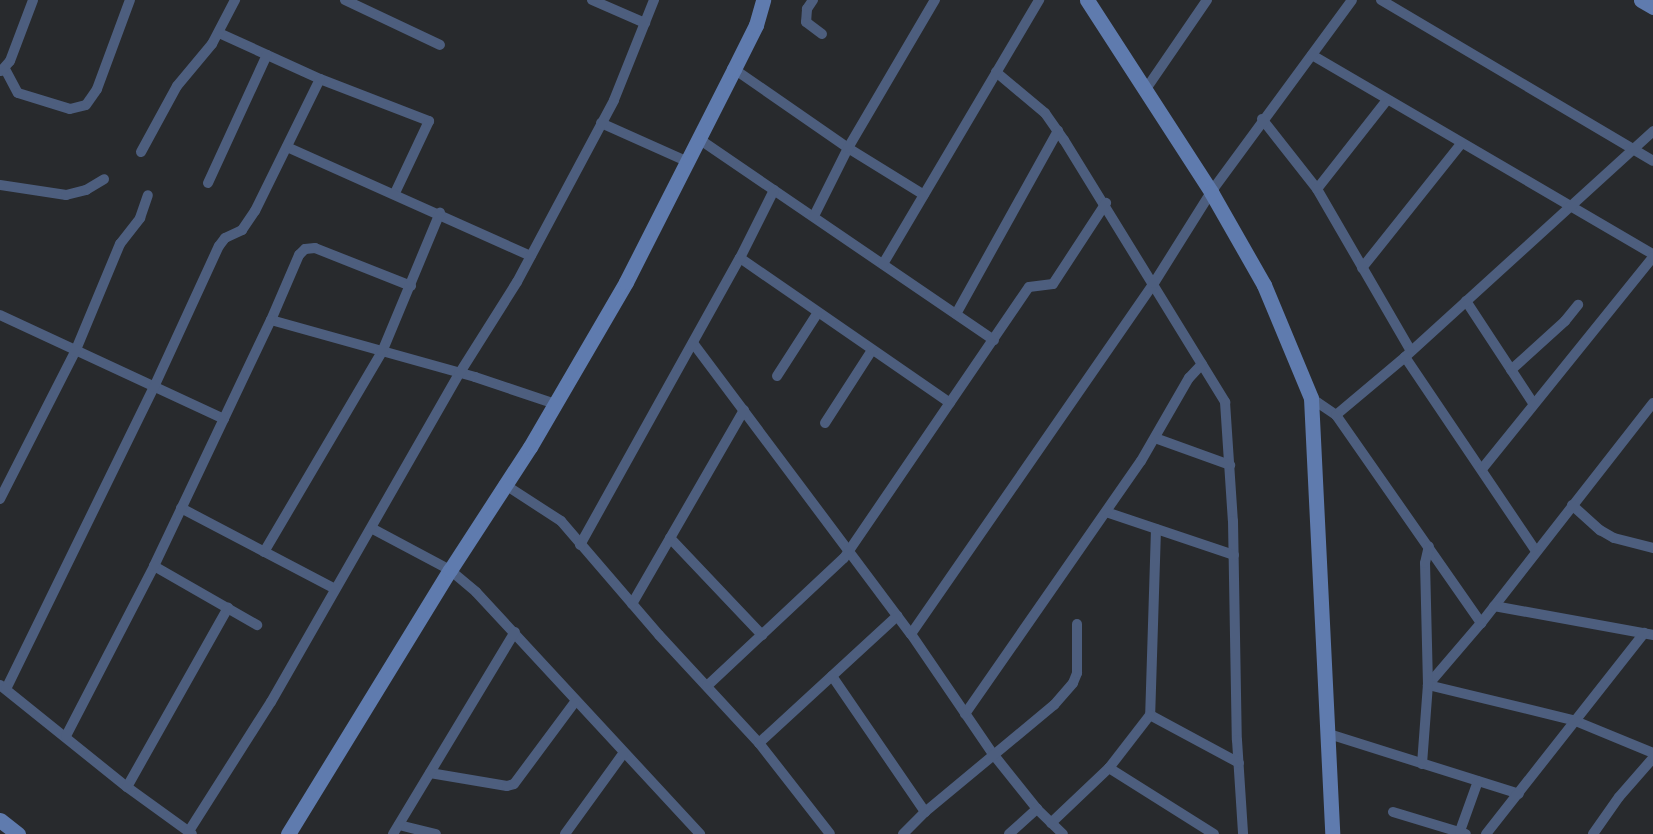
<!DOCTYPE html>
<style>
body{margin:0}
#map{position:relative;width:1653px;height:834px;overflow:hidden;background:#282a2d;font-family:"Fira Sans",sans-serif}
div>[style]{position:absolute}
.street>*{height:10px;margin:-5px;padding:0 5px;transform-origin:5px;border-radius:5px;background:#4d5e7e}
.secondary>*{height:15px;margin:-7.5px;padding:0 7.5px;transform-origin:7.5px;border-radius:7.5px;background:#5f7bae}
span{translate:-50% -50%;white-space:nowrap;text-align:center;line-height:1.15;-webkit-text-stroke:5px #1e2023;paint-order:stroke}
</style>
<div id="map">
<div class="street">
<i style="left:345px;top:0;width:105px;rotate:25.3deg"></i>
<i style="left:592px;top:0;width:58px;rotate:23.5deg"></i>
<i style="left:813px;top:0;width:11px;rotate:124deg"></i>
<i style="left:807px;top:9px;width:13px;rotate:94deg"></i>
<i style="left:806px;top:22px;width:20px;rotate:37deg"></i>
<i style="left:1381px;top:0;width:316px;rotate:30.6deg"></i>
<i style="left:219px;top:33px;width:111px;rotate:24.5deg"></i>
<i style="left:320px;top:79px;width:117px;rotate:21.1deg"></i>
<i style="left:429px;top:121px;width:80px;rotate:115.3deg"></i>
<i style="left:1312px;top:55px;width:395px;rotate:30.3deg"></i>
<i style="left:5px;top:69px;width:27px;rotate:62deg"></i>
<i style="left:18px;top:93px;width:54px;rotate:17.1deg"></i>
<i style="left:70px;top:109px;width:16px;rotate:-14deg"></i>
<i style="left:86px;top:105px;width:19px;rotate:-55deg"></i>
<i style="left:97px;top:89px;width:95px;rotate:-69.7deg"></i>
<i style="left:734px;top:69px;width:139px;rotate:34.7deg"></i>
<i style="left:848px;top:148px;width:89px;rotate:31.7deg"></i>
<i style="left:1px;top:71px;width:13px;rotate:-48deg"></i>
<i style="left:10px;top:61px;width:65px;rotate:-69.3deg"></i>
<i style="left:996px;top:72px;width:64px;rotate:39.9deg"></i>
<i style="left:1045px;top:113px;width:33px;rotate:55deg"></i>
<i style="left:1064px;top:140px;width:308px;rotate:58.4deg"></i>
<i style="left:1225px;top:402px;width:119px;rotate:86.2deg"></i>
<i style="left:1233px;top:521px;width:219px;rotate:89deg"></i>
<i style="left:1237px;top:740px;width:94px;rotate:86.3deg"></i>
<i style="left:1146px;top:89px;width:108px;rotate:-55.6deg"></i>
<i style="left:1262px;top:119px;width:89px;rotate:51.8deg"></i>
<i style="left:1317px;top:189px;width:187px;rotate:59.9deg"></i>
<i style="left:601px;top:123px;width:95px;rotate:24.1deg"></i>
<i style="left:699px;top:139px;width:357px;rotate:34.3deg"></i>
<i style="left:287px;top:147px;width:267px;rotate:24.1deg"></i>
<i style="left:141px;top:152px;width:75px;rotate:-61.4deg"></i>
<i style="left:177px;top:86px;width:55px;rotate:-50.2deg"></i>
<i style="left:212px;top:44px;width:50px;rotate:-62.4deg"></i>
<i style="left:208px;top:183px;width:141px;rotate:-65.3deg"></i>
<i style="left:0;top:185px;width:67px;rotate:8.6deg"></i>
<i style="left:66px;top:195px;width:21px;rotate:-14deg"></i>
<i style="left:86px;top:190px;width:21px;rotate:-31deg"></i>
<i style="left:1317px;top:189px;width:113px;rotate:-51.8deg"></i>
<i style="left:814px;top:216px;width:76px;rotate:-63.4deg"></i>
<i style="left:848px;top:148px;width:172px;rotate:-59.6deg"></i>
<i style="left:740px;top:258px;width:255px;rotate:34.6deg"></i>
<i style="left:883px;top:264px;width:307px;rotate:-59.4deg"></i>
<i style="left:1362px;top:268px;width:159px;rotate:-51.4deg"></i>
<i style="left:411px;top:286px;width:103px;rotate:-158.4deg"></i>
<i style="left:315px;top:248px;width:10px;rotate:174deg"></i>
<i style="left:305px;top:249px;width:8px;rotate:135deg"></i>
<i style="left:299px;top:255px;width:71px;rotate:113.3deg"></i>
<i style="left:271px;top:320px;width:212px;rotate:15.6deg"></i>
<i style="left:475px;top:377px;width:84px;rotate:18.6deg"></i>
<i style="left:1466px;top:301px;width:122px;rotate:56.7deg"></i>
<i style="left:956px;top:314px;width:210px;rotate:-60.9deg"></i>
<i style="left:0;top:315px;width:247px;rotate:24.9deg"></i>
<i style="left:693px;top:343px;width:364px;rotate:53.2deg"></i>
<i style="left:911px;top:634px;width:145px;rotate:55.7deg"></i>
<i style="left:993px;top:754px;width:70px;rotate:51.3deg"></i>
<i style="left:1037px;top:809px;width:36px;rotate:44deg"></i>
<i style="left:1405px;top:357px;width:234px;rotate:56deg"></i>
<i style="left:1511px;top:370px;width:73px;rotate:-42.2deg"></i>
<i style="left:1565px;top:321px;width:21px;rotate:-51deg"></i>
<i style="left:777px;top:376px;width:74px;rotate:-57.2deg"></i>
<i style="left:1311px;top:398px;width:30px;rotate:34deg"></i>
<i style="left:1336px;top:415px;width:254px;rotate:55.1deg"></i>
<i style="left:1653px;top:403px;width:279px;rotate:128deg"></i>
<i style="left:1481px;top:623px;width:82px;rotate:130.5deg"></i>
<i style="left:1428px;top:685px;width:149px;rotate:13.6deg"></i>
<i style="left:1573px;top:720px;width:87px;rotate:22.4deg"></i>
<i style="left:1336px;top:415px;width:90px;rotate:-40deg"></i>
<i style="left:1405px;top:357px;width:336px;rotate:-42.3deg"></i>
<i style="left:825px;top:423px;width:87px;rotate:-57.2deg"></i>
<i style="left:1155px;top:438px;width:80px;rotate:19.8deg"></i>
<i style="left:1482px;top:469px;width:272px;rotate:-51.1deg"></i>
<i style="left:504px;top:484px;width:68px;rotate:33deg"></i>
<i style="left:561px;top:521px;width:150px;rotate:49.3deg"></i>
<i style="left:659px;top:635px;width:147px;rotate:47.2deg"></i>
<i style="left:759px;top:743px;width:115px;rotate:52deg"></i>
<i style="left:0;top:499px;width:165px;rotate:-63deg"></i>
<i style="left:75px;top:352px;width:117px;rotate:-67.4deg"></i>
<i style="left:120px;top:244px;width:33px;rotate:-52deg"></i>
<i style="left:140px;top:218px;width:24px;rotate:-71deg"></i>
<i style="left:1572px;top:505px;width:38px;rotate:42deg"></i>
<i style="left:1600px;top:530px;width:16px;rotate:30deg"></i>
<i style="left:1614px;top:538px;width:40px;rotate:14.4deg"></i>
<i style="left:181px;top:508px;width:174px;rotate:27.7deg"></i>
<i style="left:1106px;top:512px;width:135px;rotate:18.6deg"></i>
<i style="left:373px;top:529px;width:87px;rotate:28deg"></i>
<i style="left:450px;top:570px;width:34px;rotate:40deg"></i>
<i style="left:476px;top:592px;width:330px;rotate:47.2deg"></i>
<i style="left:1156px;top:529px;width:186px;rotate:91.8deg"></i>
<i style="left:1150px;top:715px;width:101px;rotate:28.3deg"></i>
<i style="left:670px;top:538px;width:134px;rotate:46.5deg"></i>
<i style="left:580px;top:545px;width:329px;rotate:-60.9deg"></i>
<i style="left:740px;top:258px;width:76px;rotate:-63.4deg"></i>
<i style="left:264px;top:552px;width:232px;rotate:-59.5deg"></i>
<i style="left:382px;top:352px;width:151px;rotate:-67.4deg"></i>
<i style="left:154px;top:566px;width:119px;rotate:29.8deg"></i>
<i style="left:632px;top:604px;width:224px;rotate:-60deg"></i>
<i style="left:1494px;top:606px;width:162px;rotate:10.3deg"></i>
<i style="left:911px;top:634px;width:427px;rotate:-55.3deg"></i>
<i style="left:1154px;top:283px;width:107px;rotate:-57.9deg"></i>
<i style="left:1211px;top:192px;width:238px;rotate:-53.7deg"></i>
<i style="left:832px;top:676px;width:165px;rotate:55.6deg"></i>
<i style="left:0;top:685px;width:163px;rotate:38.8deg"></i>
<i style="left:127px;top:787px;width:80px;rotate:35.9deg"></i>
<i style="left:707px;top:686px;width:187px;rotate:-43.1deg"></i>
<i style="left:844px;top:558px;width:328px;rotate:-55.7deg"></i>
<i style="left:1029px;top:287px;width:24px;rotate:-7deg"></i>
<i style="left:1053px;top:284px;width:97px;rotate:-56.8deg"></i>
<i style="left:6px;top:689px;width:336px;rotate:-63.9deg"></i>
<i style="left:154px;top:387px;width:155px;rotate:-65.3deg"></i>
<i style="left:219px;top:246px;width:10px;rotate:-53deg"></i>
<i style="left:225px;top:238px;width:19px;rotate:-25deg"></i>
<i style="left:242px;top:230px;width:23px;rotate:-56deg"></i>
<i style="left:255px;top:211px;width:147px;rotate:-63.8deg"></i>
<i style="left:965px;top:714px;width:308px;rotate:-55.2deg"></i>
<i style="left:1141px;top:461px;width:96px;rotate:-60deg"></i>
<i style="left:1189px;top:378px;width:19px;rotate:-47deg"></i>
<i style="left:1329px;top:734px;width:199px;rotate:17.5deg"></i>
<i style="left:66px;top:736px;width:191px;rotate:-62.6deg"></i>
<i style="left:154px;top:566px;width:272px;rotate:-64.6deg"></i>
<i style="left:759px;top:743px;width:188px;rotate:-42.6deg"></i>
<i style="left:1422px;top:764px;width:79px;rotate:-85.7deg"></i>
<i style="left:1428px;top:685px;width:122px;rotate:-91.4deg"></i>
<i style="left:1425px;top:563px;width:17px;rotate:-77deg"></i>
<i style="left:1109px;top:768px;width:124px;rotate:32.2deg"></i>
<i style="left:430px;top:773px;width:78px;rotate:9.6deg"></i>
<i style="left:507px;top:786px;width:7px;rotate:-16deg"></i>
<i style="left:514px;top:784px;width:102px;rotate:-53.4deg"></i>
<i style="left:127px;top:787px;width:206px;rotate:-60.6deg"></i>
<i style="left:1393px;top:812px;width:76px;rotate:16.8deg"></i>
<i style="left:1051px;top:823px;width:80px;rotate:-43.5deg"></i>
<i style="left:1109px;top:768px;width:67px;rotate:-52.3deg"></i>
<i style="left:399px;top:825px;width:38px;rotate:14deg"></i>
<i style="left:189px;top:831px;width:153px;rotate:-57.6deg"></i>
<i style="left:271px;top:702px;width:378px;rotate:-60.2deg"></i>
<i style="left:459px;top:374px;width:109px;rotate:-57.8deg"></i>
<i style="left:517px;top:282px;width:206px;rotate:-61.9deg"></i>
<i style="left:614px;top:100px;width:108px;rotate:-68.2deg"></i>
<i style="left:1460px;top:831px;width:53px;rotate:-70.2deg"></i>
<i style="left:393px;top:834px;width:236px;rotate:-58.9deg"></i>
<i style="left:565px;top:834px;width:99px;rotate:-54.1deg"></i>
<i style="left:903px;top:834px;width:31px;rotate:-45deg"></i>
<i style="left:925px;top:812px;width:168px;rotate:-39.7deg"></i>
<i style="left:1054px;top:705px;width:29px;rotate:-49deg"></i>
<i style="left:1073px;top:683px;width:11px;rotate:-68deg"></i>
<i style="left:1077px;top:673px;width:49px;rotate:-90deg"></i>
<i style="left:1009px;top:834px;width:38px;rotate:-42deg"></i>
<i style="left:1486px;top:834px;width:256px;rotate:-51.8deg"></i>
<i style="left:1593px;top:834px;width:45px;rotate:-54.9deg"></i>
<i style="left:1619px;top:797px;width:52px;rotate:-48.9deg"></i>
</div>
<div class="secondary">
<i style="left:1087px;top:0;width:229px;rotate:57.1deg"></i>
<i style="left:1211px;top:192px;width:107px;rotate:60.3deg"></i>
<i style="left:1264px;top:285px;width:122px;rotate:67.4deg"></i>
<i style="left:1311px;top:398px;width:437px;rotate:87.2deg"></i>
<i style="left:1641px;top:0;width:14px;rotate:30deg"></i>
<i style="left:0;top:820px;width:23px;rotate:38deg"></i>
<i style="left:288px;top:834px;width:310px;rotate:-58.5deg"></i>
<i style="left:450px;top:570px;width:147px;rotate:-57deg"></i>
<i style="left:530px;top:447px;width:191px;rotate:-59.8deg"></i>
<i style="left:626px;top:282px;width:239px;rotate:-63.1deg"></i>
<i style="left:734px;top:69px;width:49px;rotate:-63.4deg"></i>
<i style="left:756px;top:25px;width:26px;rotate:-74deg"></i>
</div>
</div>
